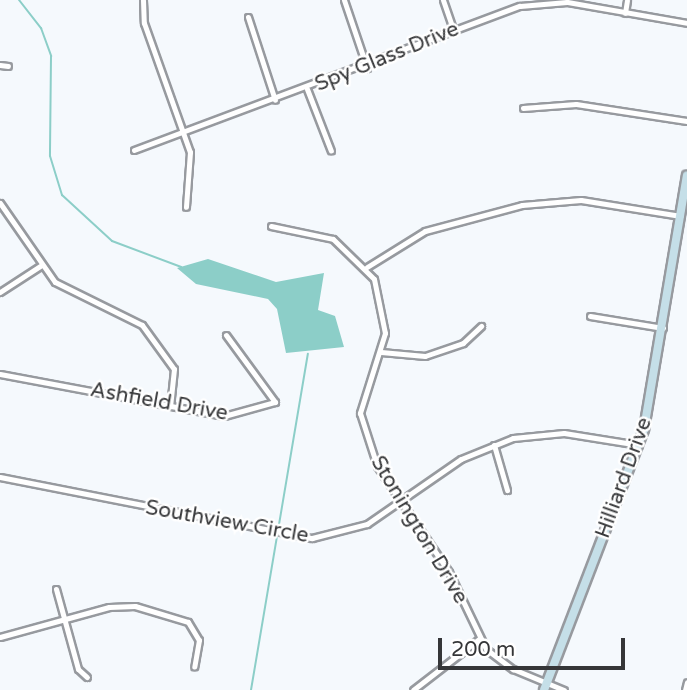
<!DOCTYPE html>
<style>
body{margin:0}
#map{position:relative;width:687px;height:690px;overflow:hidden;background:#f5f9fd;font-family:"Varela Round",sans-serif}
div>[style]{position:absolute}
.water>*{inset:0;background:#8ccec8}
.stream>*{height:2px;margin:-1px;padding:0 1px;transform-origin:1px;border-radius:1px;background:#8ccec8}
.roads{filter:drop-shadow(2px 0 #979a9f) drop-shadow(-2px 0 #979a9f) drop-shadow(0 2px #979a9f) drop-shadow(0 -2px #979a9f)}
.street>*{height:5px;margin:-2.5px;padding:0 2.5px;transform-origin:2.5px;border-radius:2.5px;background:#fff}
.secondary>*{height:8px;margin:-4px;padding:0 4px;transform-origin:4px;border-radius:4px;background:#c5dfe8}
span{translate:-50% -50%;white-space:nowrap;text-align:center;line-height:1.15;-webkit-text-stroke:5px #fff;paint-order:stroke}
.street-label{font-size:21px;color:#353638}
.scale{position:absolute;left:438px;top:638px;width:187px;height:32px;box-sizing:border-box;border:4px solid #353638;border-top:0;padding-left:9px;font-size:21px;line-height:24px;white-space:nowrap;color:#353638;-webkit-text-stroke:5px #fff;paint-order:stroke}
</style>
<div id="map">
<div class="water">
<i style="clip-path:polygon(208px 259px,276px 282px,324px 273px,318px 310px,335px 316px,344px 347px,286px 353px,277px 309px,268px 299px,196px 284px,177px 268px)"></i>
</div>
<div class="stream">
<i style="left:19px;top:0;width:36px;rotate:52deg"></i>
<i style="left:41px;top:28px;width:30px;rotate:70deg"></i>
<i style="left:51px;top:56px;width:100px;rotate:90.6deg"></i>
<i style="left:50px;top:156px;width:41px;rotate:72.9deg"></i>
<i style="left:62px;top:195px;width:68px;rotate:42.6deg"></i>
<i style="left:112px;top:241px;width:74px;rotate:20.6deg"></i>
<i style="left:251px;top:690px;width:341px;rotate:-80.4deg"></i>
</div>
<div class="roads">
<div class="street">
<i style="left:143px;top:0;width:23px;rotate:88deg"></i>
<i style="left:144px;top:23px;width:137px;rotate:70.4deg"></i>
<i style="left:190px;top:152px;width:55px;rotate:94.2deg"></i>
<i style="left:344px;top:0;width:72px;rotate:71.3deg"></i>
<i style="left:443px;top:0;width:31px;rotate:71deg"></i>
<i style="left:625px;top:13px;width:13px;rotate:-81deg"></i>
<i style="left:248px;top:17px;width:87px;rotate:72deg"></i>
<i style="left:0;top:65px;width:8px;rotate:7deg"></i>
<i style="left:307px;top:89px;width:66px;rotate:68.8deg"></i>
<i style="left:523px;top:108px;width:53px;rotate:-4.3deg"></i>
<i style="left:576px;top:104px;width:112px;rotate:8.7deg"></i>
<i style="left:134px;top:150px;width:412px;rotate:-20.5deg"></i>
<i style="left:520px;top:6px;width:47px;rotate:-4.9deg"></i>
<i style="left:567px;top:2px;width:122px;rotate:9.9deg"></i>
<i style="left:0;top:203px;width:96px;rotate:55.2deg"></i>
<i style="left:55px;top:282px;width:97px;rotate:26.3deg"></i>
<i style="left:142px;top:325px;width:54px;rotate:54deg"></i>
<i style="left:174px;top:369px;width:36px;rotate:96deg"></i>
<i style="left:271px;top:226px;width:63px;rotate:11.8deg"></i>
<i style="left:333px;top:239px;width:57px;rotate:44.3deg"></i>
<i style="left:374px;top:279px;width:55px;rotate:78.5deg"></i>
<i style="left:385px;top:333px;width:84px;rotate:107.4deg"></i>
<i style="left:360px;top:413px;width:56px;rotate:72.2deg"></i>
<i style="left:377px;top:466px;width:128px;rotate:55.8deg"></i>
<i style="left:449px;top:572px;width:85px;rotate:64.3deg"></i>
<i style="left:486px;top:649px;width:34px;rotate:37deg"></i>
<i style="left:513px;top:669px;width:55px;rotate:22.4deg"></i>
<i style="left:367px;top:267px;width:68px;rotate:-31.8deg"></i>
<i style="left:425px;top:231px;width:100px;rotate:-15deg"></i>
<i style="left:522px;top:205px;width:59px;rotate:-4.8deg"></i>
<i style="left:581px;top:200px;width:101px;rotate:9.1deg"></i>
<i style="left:0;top:292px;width:48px;rotate:-33deg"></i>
<i style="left:590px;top:316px;width:74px;rotate:9.3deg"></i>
<i style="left:381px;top:352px;width:44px;rotate:5.2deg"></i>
<i style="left:425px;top:356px;width:40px;rotate:-18.9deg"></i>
<i style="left:463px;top:343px;width:25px;rotate:-43deg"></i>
<i style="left:0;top:374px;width:228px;rotate:10.6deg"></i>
<i style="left:224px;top:416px;width:53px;rotate:-15.4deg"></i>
<i style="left:275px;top:402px;width:83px;rotate:-126.2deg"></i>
<i style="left:494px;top:445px;width:47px;rotate:73.9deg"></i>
<i style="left:0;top:477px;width:318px;rotate:11.1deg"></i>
<i style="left:312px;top:538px;width:57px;rotate:-14.3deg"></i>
<i style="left:367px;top:524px;width:114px;rotate:-34.7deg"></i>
<i style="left:461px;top:459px;width:56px;rotate:-22deg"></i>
<i style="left:513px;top:438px;width:51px;rotate:-5.6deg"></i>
<i style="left:564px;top:433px;width:76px;rotate:9.1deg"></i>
<i style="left:56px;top:589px;width:83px;rotate:74.6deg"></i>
<i style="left:78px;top:669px;width:12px;rotate:42deg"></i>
<i style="left:0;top:637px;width:113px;rotate:-15.4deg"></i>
<i style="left:109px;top:607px;width:26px;rotate:-2deg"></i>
<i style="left:135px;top:606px;width:55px;rotate:16.8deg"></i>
<i style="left:188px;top:622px;width:21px;rotate:59deg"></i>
<i style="left:199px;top:640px;width:27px;rotate:100deg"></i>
<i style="left:413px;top:690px;width:83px;rotate:-37.7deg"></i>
<i style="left:685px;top:690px;width:8px;rotate:-76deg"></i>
</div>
<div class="secondary">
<i style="left:544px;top:690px;width:280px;rotate:-69deg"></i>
<i style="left:644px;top:429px;width:257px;rotate:-80.4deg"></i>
</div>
</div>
<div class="street-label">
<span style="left:387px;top:57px;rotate:-22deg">Spy Glass Drive</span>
<span style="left:159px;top:402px;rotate:10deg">Ashfield Drive</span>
<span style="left:624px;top:478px;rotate:-70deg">Hilliard Drive</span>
<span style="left:227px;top:522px;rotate:10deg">Southview Circle</span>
<span style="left:419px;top:530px;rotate:59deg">Stonington Drive</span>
</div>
<div class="scale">200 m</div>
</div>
